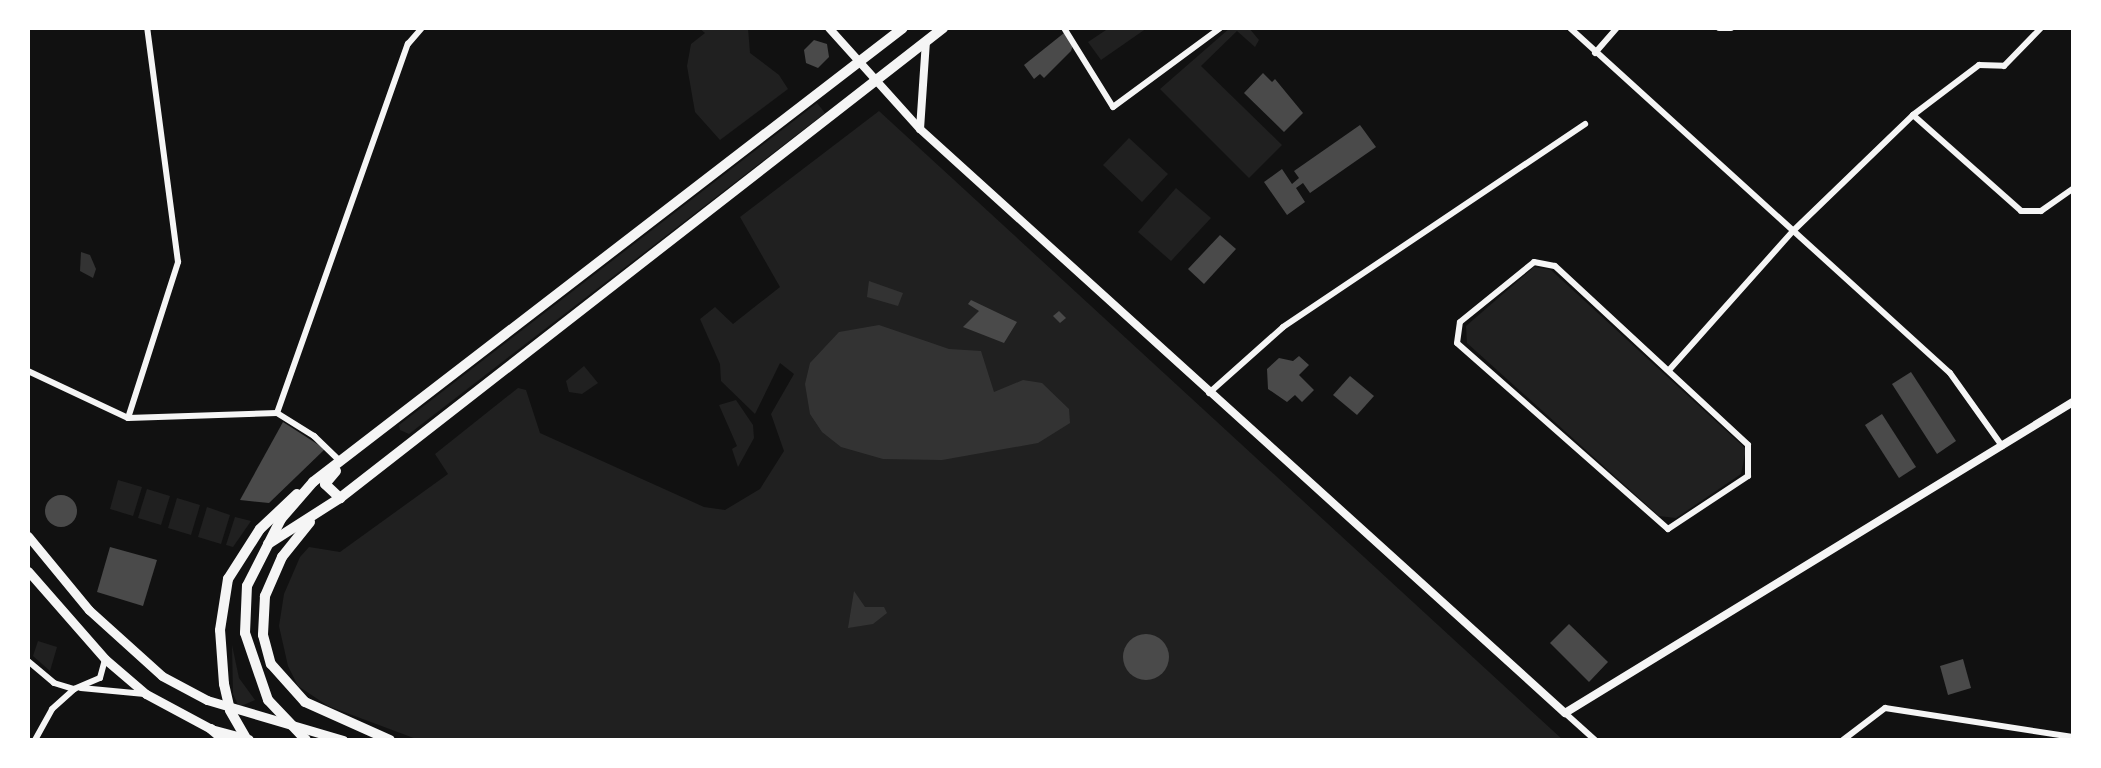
<!DOCTYPE html>
<style>
body{margin:0}
#map{position:relative;width:2101px;height:768px;overflow:hidden;background:#111;font-family:"Varela Round",sans-serif}
div>[style]{position:absolute}
.green>*{inset:0;background:#202020}
.water>*{inset:0;background:#333}
.building>*{inset:0;background:#4a4a4a}
.round{border-radius:50%}
.minor>*{height:6px;margin:-3px;padding:0 3px;transform-origin:3px;border-radius:3px;background:#f5f5f5}
.tertiary>*{height:8px;margin:-4px;padding:0 4px;transform-origin:4px;border-radius:4px;background:#f5f5f5}
.secondary>*{height:9px;margin:-4.5px;padding:0 4.5px;transform-origin:4.5px;border-radius:4.5px;background:#f5f5f5}
.primary>*{height:10px;margin:-5px;padding:0 5px;transform-origin:5px;border-radius:5px;background:#f5f5f5}
span{translate:-50% -50%;white-space:nowrap;text-align:center;line-height:1.15;-webkit-text-stroke:6px #fff;paint-order:stroke}
.frame{position:absolute;inset:0;border:30px solid #fff;pointer-events:none}
</style>
<div id="map">
<div class="green">
<i style="clip-path:polygon(699px 28px,748px 28px,750px 53px,779px 75px,788px 89px,720px 140px,695px 112px,687px 66px,691px 44px,705px 33px)"></i>
<i style="clip-path:polygon(1109px 28px,1147px 28px,1101px 60px,1088px 42px)"></i>
<i style="clip-path:polygon(1230px 28px,1249px 28px,1259px 40px,1255px 47px,1237px 31px,1201px 66px,1282px 145px,1249px 178px,1160px 89px)"></i>
<i style="clip-path:polygon(817px 103px,825px 113px,409px 434px,400px 430px,399px 425px)"></i>
<i style="clip-path:polygon(879px 111px,1563px 740px,419px 740px,328px 706px,298px 686px,288px 666px,279px 626px,284px 594px,300px 557px,309px 547px,340px 552px,448px 474px,435px 454px,518px 388px,526px 390px,540px 433px,704px 507px,725px 510px,760px 489px,784px 451px,771px 414px,794px 374px,780px 363px,755px 414px,721px 381px,720px 364px,700px 319px,715px 307px,733px 324px,780px 287px,740px 217px)"></i>
<i style="clip-path:polygon(1129px 138px,1168px 174px,1142px 202px,1103px 165px)"></i>
<i style="clip-path:polygon(1176px 188px,1211px 218px,1171px 261px,1138px 232px)"></i>
<i style="clip-path:polygon(1534px 267px,1551px 270px,1746px 449px,1741px 474px,1676px 518px,1659px 516px,1467px 343px,1466px 326px)"></i>
<i style="clip-path:polygon(584px 366px,598px 383px,582px 394px,569px 392px,566px 381px)"></i>
<i style="clip-path:polygon(736px 400px,753px 425px,754px 438px,738px 467px,732px 449px,737px 446px,719px 405px)"></i>
<i style="clip-path:polygon(118px 480px,142px 487px,133px 516px,110px 509px)"></i>
<i style="clip-path:polygon(147px 489px,170px 496px,161px 525px,138px 518px)"></i>
<i style="clip-path:polygon(177px 498px,200px 505px,191px 535px,168px 528px)"></i>
<i style="clip-path:polygon(207px 507px,230px 515px,221px 544px,198px 537px)"></i>
<i style="clip-path:polygon(235px 517px,251px 521px,233px 547px,226px 545px)"></i>
<i style="clip-path:polygon(38px 641px,57px 647px,50px 671px,33px 656px)"></i>
<i style="clip-path:polygon(232px 645px,239px 678px,255px 700px,239px 707px,233px 694px)"></i>
</div>
<div class="water">
<i style="clip-path:polygon(81px 252px,90px 255px,96px 269px,93px 278px,80px 271px)"></i>
<i style="clip-path:polygon(869px 281px,903px 293px,898px 306px,867px 297px)"></i>
<i style="clip-path:polygon(879px 325px,949px 349px,981px 351px,994px 392px,1023px 380px,1042px 383px,1069px 409px,1070px 423px,1038px 443px,942px 460px,883px 459px,841px 447px,822px 432px,810px 414px,805px 384px,810px 363px,839px 332px)"></i>
<i style="clip-path:polygon(854px 591px,865px 607px,884px 607px,887px 613px,873px 624px,848px 628px)"></i>
</div>
<div class="building">
<i style="clip-path:polygon(1064px 33px,1073px 45px,1071px 51px,1044px 78px,1040px 74px,1034px 79px,1024px 65px)"></i>
<i style="clip-path:polygon(814px 40px,827px 44px,829px 57px,818px 68px,806px 63px,804px 50px)"></i>
<i style="clip-path:polygon(1263px 73px,1272px 82px,1275px 79px,1303px 113px,1284px 132px,1244px 93px)"></i>
<i style="clip-path:polygon(1360px 125px,1376px 147px,1310px 193px,1303px 183px,1296px 188px,1305px 202px,1287px 215px,1264px 182px,1282px 169px,1292px 184px,1299px 178px,1294px 171px)"></i>
<i style="clip-path:polygon(1220px 235px,1236px 249px,1204px 284px,1188px 269px)"></i>
<i style="clip-path:polygon(971px 300px,1017px 322px,1004px 343px,963px 327px,979px 311px,968px 304px)"></i>
<i style="clip-path:polygon(1059px 311px,1066px 318px,1060px 323px,1053px 316px)"></i>
<i style="clip-path:polygon(1299px 356px,1309px 365px,1299px 375px,1314px 390px,1302px 402px,1295px 395px,1287px 402px,1268px 389px,1267px 369px,1279px 358px,1293px 361px)"></i>
<i style="clip-path:polygon(1911px 372px,1956px 441px,1937px 454px,1892px 384px)"></i>
<i style="clip-path:polygon(1350px 376px,1374px 396px,1357px 415px,1333px 395px)"></i>
<i style="clip-path:polygon(1882px 414px,1916px 467px,1899px 478px,1865px 425px)"></i>
<i style="clip-path:polygon(283px 422px,325px 449px,269px 503px,240px 500px)"></i>
<i class="round" style="left:45px;top:495px;width:32px;height:32px"></i>
<i style="clip-path:polygon(110px 547px,157px 560px,143px 606px,97px 592px)"></i>
<i style="clip-path:polygon(1569px 624px,1608px 662px,1589px 682px,1550px 643px)"></i>
<i class="round" style="left:1123px;top:634px;width:46px;height:46px"></i>
<i style="clip-path:polygon(1963px 659px,1971px 688px,1948px 695px,1940px 666px)"></i>
</div>
<div class="minor">
<i style="left:1064px;top:28px;width:93px;rotate:58.2deg"></i>
<i style="left:1113px;top:107px;width:133px;rotate:-36.4deg"></i>
<i style="left:1570px;top:28px;width:513px;rotate:42.24deg"></i>
<i style="left:1950px;top:373px;width:90px;rotate:54.5deg"></i>
<i style="left:1719px;top:28px;width:12px"></i>
<i style="left:1595px;top:53px;width:33px;rotate:-49deg"></i>
<i style="left:1913px;top:115px;width:144px;rotate:41.6deg"></i>
<i style="left:2021px;top:211px;width:20px"></i>
<i style="left:2041px;top:211px;width:39px;rotate:-35deg"></i>
<i style="left:1534px;top:262px;width:21px;rotate:11deg"></i>
<i style="left:1555px;top:266px;width:263px;rotate:42.8deg"></i>
<i style="left:1748px;top:445px;width:31px;rotate:90deg"></i>
<i style="left:1748px;top:476px;width:96px;rotate:146.5deg"></i>
<i style="left:1668px;top:529px;width:281px;rotate:-138.6deg"></i>
<i style="left:1457px;top:343px;width:21px;rotate:-82deg"></i>
<i style="left:1460px;top:322px;width:95px;rotate:-39deg"></i>
<i style="left:1670px;top:369px;width:185px;rotate:-48.3deg"></i>
<i style="left:1793px;top:231px;width:167px;rotate:-44deg"></i>
<i style="left:1913px;top:115px;width:83px;rotate:-37.1deg"></i>
<i style="left:1979px;top:65px;width:25px;rotate:2deg"></i>
<i style="left:2004px;top:66px;width:53px;rotate:-45.8deg"></i>
<i style="left:28px;top:371px;width:110px;rotate:25.2deg"></i>
<i style="left:128px;top:418px;width:149px;rotate:-1.9deg"></i>
<i style="left:277px;top:413px;width:44px;rotate:31.9deg"></i>
<i style="left:314px;top:436px;width:36px;rotate:44deg"></i>
<i style="left:1209px;top:393px;width:99px;rotate:-41.7deg"></i>
<i style="left:1283px;top:327px;width:364px;rotate:-33.9deg"></i>
<i style="left:277px;top:413px;width:392px;rotate:-70.5deg"></i>
<i style="left:408px;top:44px;width:21px;rotate:-49deg"></i>
<i style="left:128px;top:418px;width:164px;rotate:-72.2deg"></i>
<i style="left:178px;top:262px;width:236px;rotate:-97.5deg"></i>
<i style="left:28px;top:661px;width:34px;rotate:40deg"></i>
<i style="left:54px;top:683px;width:21px;rotate:17deg"></i>
<i style="left:81px;top:688px;width:64px;rotate:5.4deg"></i>
<i style="left:1565px;top:713px;width:40px;rotate:42deg"></i>
<i style="left:35px;top:740px;width:35px;rotate:-61deg"></i>
<i style="left:52px;top:709px;width:30px;rotate:-42deg"></i>
<i style="left:74px;top:689px;width:28px;rotate:-23deg"></i>
<i style="left:100px;top:678px;width:20px;rotate:-75deg"></i>
<i style="left:1843px;top:740px;width:53px;rotate:-37.3deg"></i>
<i style="left:1885px;top:708px;width:190px;rotate:8.8deg"></i>
</div>
<div class="tertiary">
<i style="left:829px;top:28px;width:136px;rotate:48deg"></i>
<i style="left:920px;top:129px;width:870px;rotate:42.16deg"></i>
<i style="left:1565px;top:713px;width:596px;rotate:-31.48deg"></i>
<i style="left:920px;top:129px;width:88px;rotate:-86.1deg"></i>
</div>
<div class="secondary">
<i style="left:28px;top:536px;width:96px;rotate:50.5deg"></i>
<i style="left:89px;top:610px;width:98px;rotate:42.1deg"></i>
<i style="left:162px;top:676px;width:51px;rotate:28.1deg"></i>
<i style="left:207px;top:700px;width:142px;rotate:16.4deg"></i>
<i style="left:28px;top:571px;width:117px;rotate:48.8deg"></i>
<i style="left:105px;top:659px;width:54px;rotate:40.5deg"></i>
<i style="left:146px;top:694px;width:74px;rotate:28.3deg"></i>
<i style="left:211px;top:729px;width:39px;rotate:15deg"></i>
</div>
<div class="primary">
<i style="left:336px;top:471px;width:17px;rotate:130deg"></i>
<i style="left:325px;top:484px;width:21px;rotate:43deg"></i>
<i style="left:310px;top:522px;width:45px;rotate:128.7deg"></i>
<i style="left:282px;top:557px;width:43px;rotate:113.6deg"></i>
<i style="left:265px;top:596px;width:39px;rotate:93deg"></i>
<i style="left:263px;top:635px;width:30px;rotate:75deg"></i>
<i style="left:271px;top:664px;width:51px;rotate:48.2deg"></i>
<i style="left:305px;top:702px;width:93px;rotate:24.1deg"></i>
<i style="left:268px;top:544px;width:85px;rotate:-32.6deg"></i>
<i style="left:340px;top:498px;width:765px;rotate:-37.93deg"></i>
<i style="left:211px;top:729px;width:17px;rotate:40deg"></i>
<i style="left:247px;top:740px;width:34px;rotate:-120deg"></i>
<i style="left:230px;top:710px;width:27px;rotate:-103deg"></i>
<i style="left:224px;top:684px;width:54px;rotate:-94.2deg"></i>
<i style="left:220px;top:630px;width:52px;rotate:-81.1deg"></i>
<i style="left:228px;top:579px;width:59px;rotate:-57.4deg"></i>
<i style="left:260px;top:529px;width:51px;rotate:-43.4deg"></i>
<i style="left:306px;top:740px;width:55px;rotate:-133.5deg"></i>
<i style="left:268px;top:700px;width:71px;rotate:-108.9deg"></i>
<i style="left:245px;top:633px;width:47px;rotate:-87.6deg"></i>
<i style="left:247px;top:586px;width:75px;rotate:-63.1deg"></i>
<i style="left:281px;top:519px;width:49px;rotate:-49.1deg"></i>
<i style="left:313px;top:482px;width:744px;rotate:-37.58deg"></i>
</div>
<div class="frame"></div>
</div>
